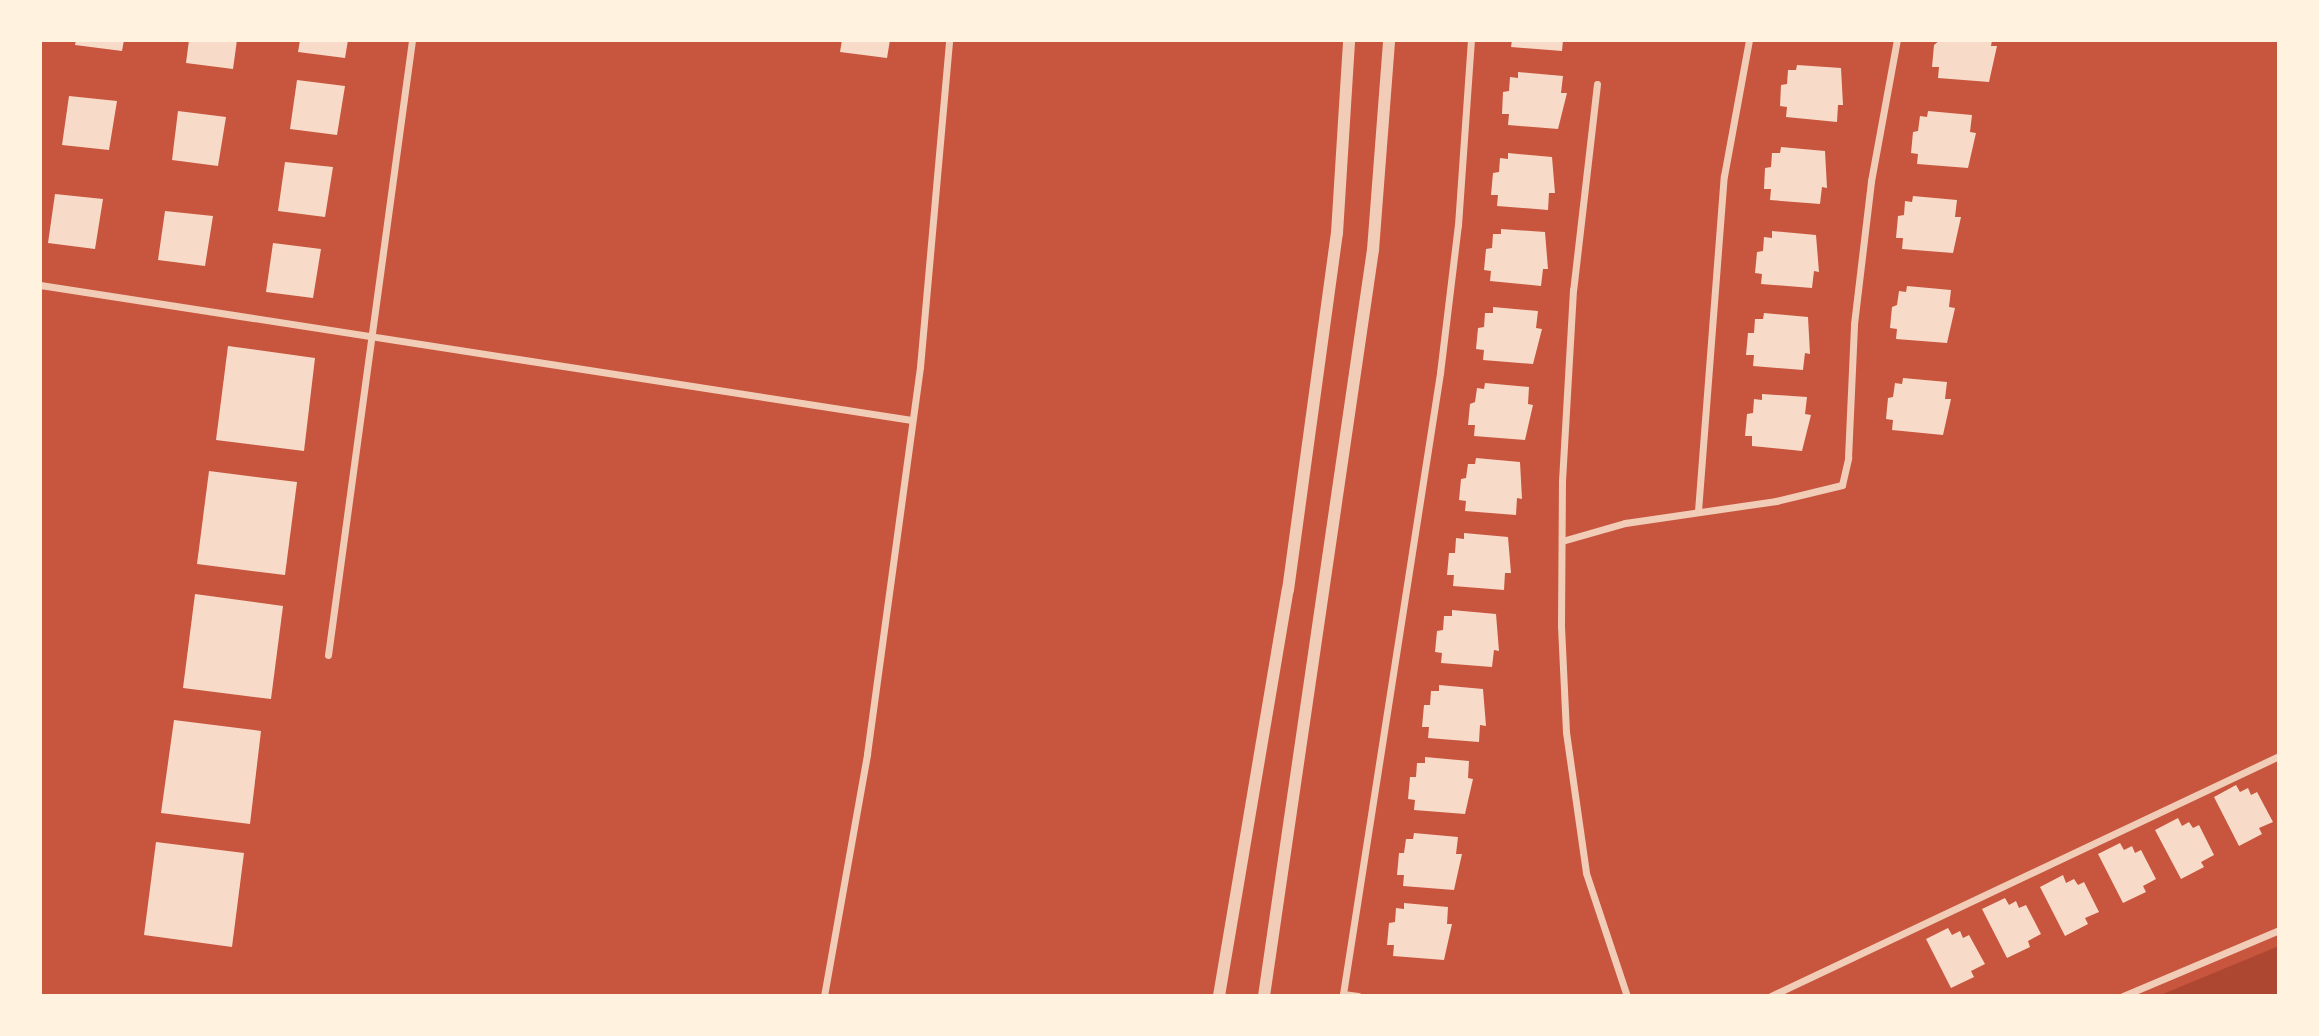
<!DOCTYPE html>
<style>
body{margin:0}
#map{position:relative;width:2319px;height:1036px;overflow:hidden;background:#c8553d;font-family:Merriweather,serif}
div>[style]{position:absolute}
.green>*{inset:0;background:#ae4732}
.building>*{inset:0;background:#f7dbc8}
.minor>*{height:7px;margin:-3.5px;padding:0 3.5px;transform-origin:3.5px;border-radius:3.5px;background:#f1ccb7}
.tertiary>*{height:12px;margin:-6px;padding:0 6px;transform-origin:6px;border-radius:6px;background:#f1ccb7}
span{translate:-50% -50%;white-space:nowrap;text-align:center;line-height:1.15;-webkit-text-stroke:7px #fff3e0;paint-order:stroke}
.frame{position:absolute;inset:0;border:42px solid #fff3e0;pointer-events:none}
</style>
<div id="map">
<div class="green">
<i style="clip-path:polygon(2279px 946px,2279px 996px,2158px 996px)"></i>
</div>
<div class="building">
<i style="clip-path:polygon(76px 40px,124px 40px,122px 51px,75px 45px)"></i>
<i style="clip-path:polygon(189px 40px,237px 40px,233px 69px,186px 63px)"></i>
<i style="clip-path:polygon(300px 40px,348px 40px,345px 58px,298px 52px)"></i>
<i style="clip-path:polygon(842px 40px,890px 40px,887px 58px,840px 52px)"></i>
<i style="clip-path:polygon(1512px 40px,1563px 40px,1562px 51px,1511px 47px)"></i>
<i style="clip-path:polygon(1940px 40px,1992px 40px,1991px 46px,1997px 46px,1989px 82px,1938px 78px,1939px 67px,1932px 67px,1934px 45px)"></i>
<i style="clip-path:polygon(1797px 65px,1841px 68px,1843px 105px,1838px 105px,1837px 122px,1786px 117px,1787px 107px,1780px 106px,1781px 85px,1787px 84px,1788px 70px,1796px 70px)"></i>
<i style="clip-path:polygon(1518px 72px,1563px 76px,1561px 93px,1567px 93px,1558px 129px,1508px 125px,1509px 114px,1502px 114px,1503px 92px,1509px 91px,1510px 77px,1518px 78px)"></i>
<i style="clip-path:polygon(297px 80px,345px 86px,337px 135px,290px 129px)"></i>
<i style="clip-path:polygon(69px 96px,117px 101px,109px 150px,62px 145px)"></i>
<i style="clip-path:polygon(178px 111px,226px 117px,218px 166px,172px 160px)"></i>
<i style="clip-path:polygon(1928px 111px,1972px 115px,1970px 132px,1976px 133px,1968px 168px,1917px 164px,1918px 154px,1911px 153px,1913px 132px,1918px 131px,1920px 116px,1927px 117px)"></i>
<i style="clip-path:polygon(1781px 147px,1825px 151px,1827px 188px,1822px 187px,1820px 204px,1770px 200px,1771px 189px,1764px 189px,1765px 168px,1771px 167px,1772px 153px,1780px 153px)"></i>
<i style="clip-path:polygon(1508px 153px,1552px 157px,1555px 193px,1549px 193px,1548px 210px,1497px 206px,1498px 195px,1491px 195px,1493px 173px,1499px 172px,1500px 158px,1508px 159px)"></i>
<i style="clip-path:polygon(285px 162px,333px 167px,325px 217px,278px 211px)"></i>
<i style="clip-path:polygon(55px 194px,103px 199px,95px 249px,48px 243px)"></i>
<i style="clip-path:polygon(1913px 196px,1957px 200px,1955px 217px,1961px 217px,1953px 253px,1902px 249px,1903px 238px,1896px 238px,1898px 216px,1904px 215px,1905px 201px,1912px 202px)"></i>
<i style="clip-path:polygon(165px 211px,213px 216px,205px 266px,158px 260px)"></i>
<i style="clip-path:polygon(1501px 229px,1545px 232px,1548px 269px,1543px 269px,1541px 286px,1490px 281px,1491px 271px,1484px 270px,1486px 249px,1492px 248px,1493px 234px,1501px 234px)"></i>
<i style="clip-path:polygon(1772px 231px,1816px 235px,1819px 272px,1814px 271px,1812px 288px,1761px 284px,1762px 274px,1755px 273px,1757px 252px,1763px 251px,1764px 237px,1772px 238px)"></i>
<i style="clip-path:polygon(273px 243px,321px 249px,313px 298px,266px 292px)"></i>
<i style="clip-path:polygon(1907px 286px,1951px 290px,1949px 307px,1955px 308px,1947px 343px,1896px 339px,1897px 329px,1890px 328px,1892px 307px,1897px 305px,1899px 291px,1906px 292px)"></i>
<i style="clip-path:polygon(1493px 307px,1538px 311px,1536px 328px,1542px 329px,1533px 364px,1483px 360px,1484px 350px,1476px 349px,1478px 328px,1484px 327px,1485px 313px,1493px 313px)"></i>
<i style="clip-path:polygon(1764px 313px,1808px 317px,1810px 354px,1805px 353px,1803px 370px,1753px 366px,1754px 355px,1746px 355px,1748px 333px,1754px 333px,1755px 319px,1763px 319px)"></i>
<i style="clip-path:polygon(228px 346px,315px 358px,304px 451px,216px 440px)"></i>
<i style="clip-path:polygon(1903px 378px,1947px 382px,1945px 399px,1951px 399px,1943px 435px,1892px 430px,1893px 420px,1886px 419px,1888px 398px,1893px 397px,1895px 383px,1902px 384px)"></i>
<i style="clip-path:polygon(1485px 383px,1529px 387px,1528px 404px,1533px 405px,1525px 440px,1474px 436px,1475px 425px,1468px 425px,1470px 404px,1475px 402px,1477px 388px,1484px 389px)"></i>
<i style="clip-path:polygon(1762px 394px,1807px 397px,1805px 414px,1811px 415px,1802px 451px,1752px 446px,1752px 436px,1745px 436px,1747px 414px,1753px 413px,1754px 399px,1762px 400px)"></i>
<i style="clip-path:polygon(1476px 458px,1520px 462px,1522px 499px,1517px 498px,1516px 515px,1465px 511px,1466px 501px,1459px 500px,1461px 479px,1466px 478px,1468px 464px,1475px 464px)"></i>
<i style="clip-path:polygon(209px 471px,297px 482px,285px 575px,197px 564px)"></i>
<i style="clip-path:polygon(1464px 533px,1508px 537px,1511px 573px,1505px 573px,1504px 590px,1453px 586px,1454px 575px,1447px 575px,1449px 553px,1455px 553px,1456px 538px,1464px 539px)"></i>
<i style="clip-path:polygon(195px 594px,283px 606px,271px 699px,183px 688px)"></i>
<i style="clip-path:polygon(1452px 610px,1496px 614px,1499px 651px,1494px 650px,1492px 667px,1441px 663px,1442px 653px,1435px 652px,1437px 631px,1443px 630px,1444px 616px,1452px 616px)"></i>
<i style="clip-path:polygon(1439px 685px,1483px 689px,1486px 726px,1480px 725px,1479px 742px,1428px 738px,1429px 727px,1422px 727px,1424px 705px,1430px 705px,1431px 691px,1439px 691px)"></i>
<i style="clip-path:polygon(174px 720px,261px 731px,250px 824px,161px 813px)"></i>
<i style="clip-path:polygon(1425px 757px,1469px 761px,1468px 778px,1473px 779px,1465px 814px,1414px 810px,1415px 800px,1408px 799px,1410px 777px,1416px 777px,1417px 763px,1425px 763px)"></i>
<i style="clip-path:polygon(2236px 785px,2240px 792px,2248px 788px,2251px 795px,2257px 792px,2273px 822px,2259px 828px,2262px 834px,2239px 846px,2214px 797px)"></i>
<i style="clip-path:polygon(2178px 818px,2182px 826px,2189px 822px,2193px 828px,2199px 825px,2214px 855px,2201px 862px,2204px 867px,2181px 879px,2155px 830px)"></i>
<i style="clip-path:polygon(1414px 833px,1458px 837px,1456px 854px,1462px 854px,1454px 890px,1403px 886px,1404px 875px,1397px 875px,1399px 853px,1404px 853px,1406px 839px,1413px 839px)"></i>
<i style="clip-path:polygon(156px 842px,244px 853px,232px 947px,144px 935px)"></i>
<i style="clip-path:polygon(2120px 843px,2124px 850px,2132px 846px,2135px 853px,2141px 850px,2156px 879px,2143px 886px,2146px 892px,2123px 903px,2098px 854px)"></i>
<i style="clip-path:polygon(2063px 875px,2066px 883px,2074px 879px,2078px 885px,2084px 882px,2099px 912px,2085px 918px,2088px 924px,2065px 936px,2040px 887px)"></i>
<i style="clip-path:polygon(2005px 898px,2009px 905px,2016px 901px,2019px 908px,2026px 905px,2041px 934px,2028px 941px,2030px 947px,2007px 958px,1982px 909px)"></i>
<i style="clip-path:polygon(1404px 903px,1448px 907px,1447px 924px,1452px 924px,1444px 960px,1393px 956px,1394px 945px,1387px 945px,1389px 923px,1395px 922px,1396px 908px,1404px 909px)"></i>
<i style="clip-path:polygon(1948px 928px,1952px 935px,1960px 931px,1963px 938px,1969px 935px,1985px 964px,1971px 971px,1974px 977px,1951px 988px,1926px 939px)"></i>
</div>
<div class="minor">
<i style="left:1597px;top:84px;width:207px;rotate:96.6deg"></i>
<i style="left:1573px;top:290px;width:190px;rotate:93.3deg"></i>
<i style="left:1562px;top:480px;width:146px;rotate:90.4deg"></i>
<i style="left:1561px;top:626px;width:106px;rotate:87.3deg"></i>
<i style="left:1566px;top:732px;width:142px;rotate:81.9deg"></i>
<i style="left:1586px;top:873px;width:130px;rotate:71.6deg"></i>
<i style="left:40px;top:285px;width:882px;rotate:8.8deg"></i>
<i style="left:1698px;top:511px;width:336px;rotate:-85.6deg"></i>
<i style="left:1724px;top:176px;width:138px;rotate:-79.6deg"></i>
<i style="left:1562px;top:541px;width:66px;rotate:-15.9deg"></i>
<i style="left:1625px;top:523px;width:153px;rotate:-8.3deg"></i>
<i style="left:1776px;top:501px;width:68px;rotate:-13.6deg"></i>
<i style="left:1842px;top:485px;width:28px;rotate:-77deg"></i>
<i style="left:1848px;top:458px;width:134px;rotate:-87.4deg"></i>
<i style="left:1854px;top:324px;width:144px;rotate:-83.2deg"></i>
<i style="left:1871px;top:181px;width:143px;rotate:-79.6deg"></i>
<i style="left:328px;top:655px;width:621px;rotate:-82.22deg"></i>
<i style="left:824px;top:996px;width:246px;rotate:-79.9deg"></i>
<i style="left:867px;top:754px;width:391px;rotate:-82.2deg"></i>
<i style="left:920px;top:367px;width:328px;rotate:-84.9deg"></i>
<i style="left:1358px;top:996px;width:15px;rotate:-172deg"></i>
<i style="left:1343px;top:994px;width:629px;rotate:-81.12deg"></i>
<i style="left:1440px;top:373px;width:149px;rotate:-83.1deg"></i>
<i style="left:1458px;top:225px;width:185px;rotate:-86deg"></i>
<i style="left:1771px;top:996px;width:562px;rotate:-25.29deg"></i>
<i style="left:2123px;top:996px;width:169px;rotate:-22.9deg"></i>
</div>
<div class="tertiary">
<i style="left:1219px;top:996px;width:412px;rotate:-80.4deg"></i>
<i style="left:1288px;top:590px;width:360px;rotate:-82.2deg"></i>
<i style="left:1337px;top:233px;width:193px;rotate:-86.4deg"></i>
<i style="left:1264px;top:996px;width:754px;rotate:-81.69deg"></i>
<i style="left:1373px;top:250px;width:211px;rotate:-85.6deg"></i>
</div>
<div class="frame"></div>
</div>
